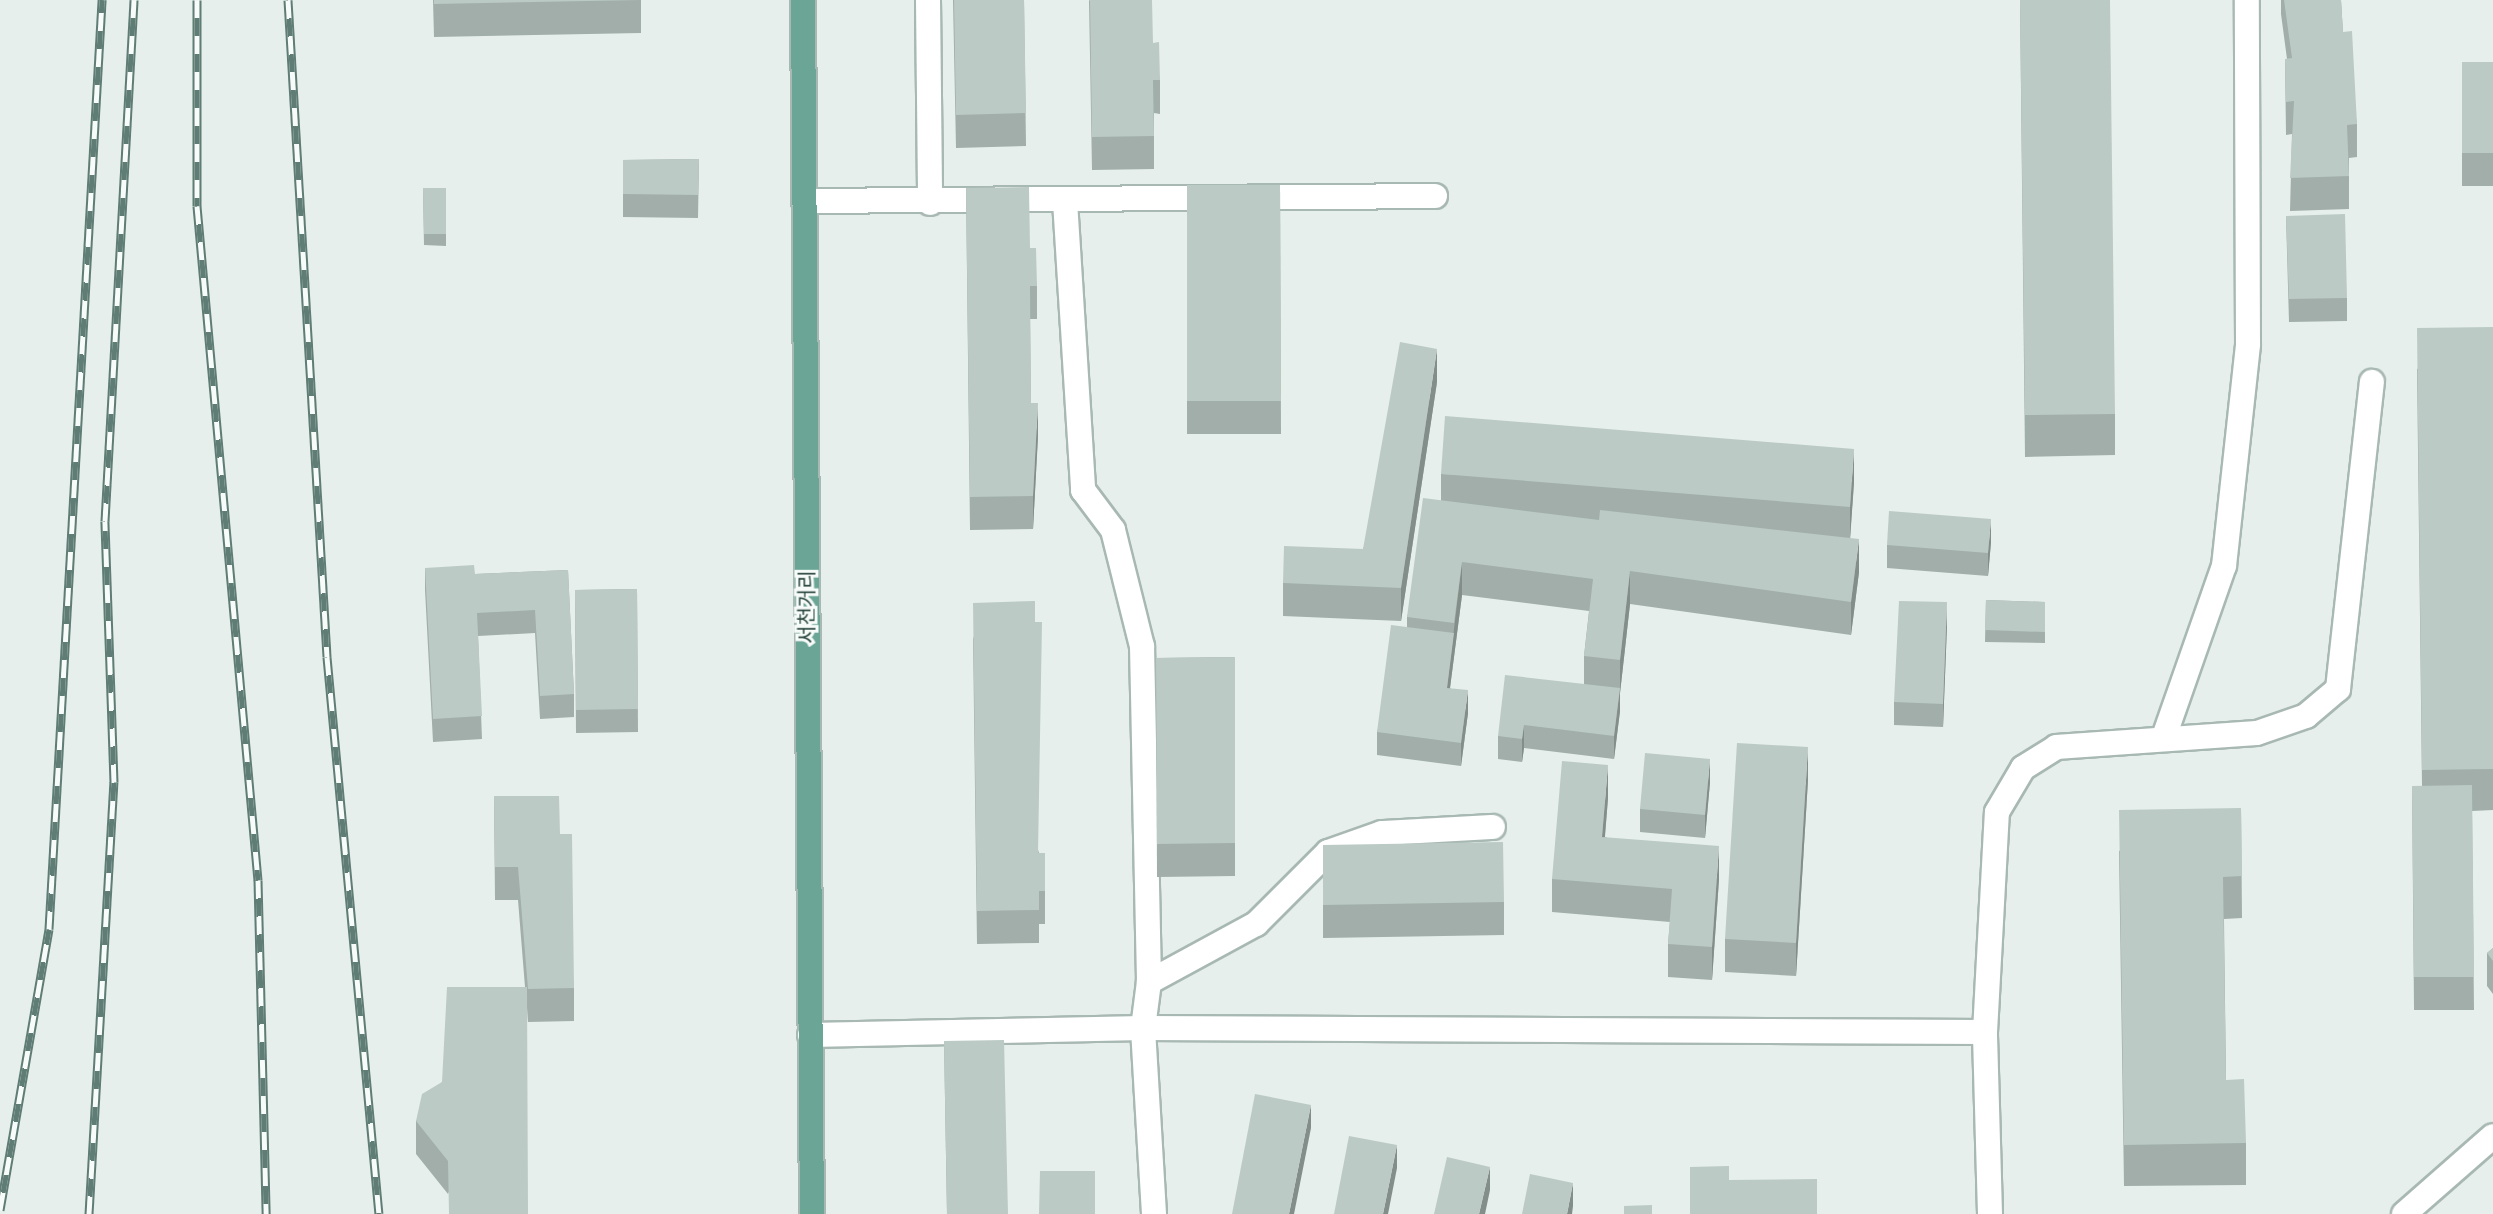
<!DOCTYPE html>
<meta charset="utf-8">
<style>
body{margin:0}
#map{position:relative;width:2493px;height:1214px;overflow:hidden;background:#e6efeb;font-family:"Public Sans","Noto Sans KR",sans-serif}
div>[style]{position:absolute}
.roads{filter:drop-shadow(2px 0 #a8b8b2) drop-shadow(-2px 0 #a8b8b2) drop-shadow(0 2px #a8b8b2) drop-shadow(0 -2px #a8b8b2)}
.minor>*{height:24px;margin:-12px;padding:0 12px;transform-origin:12px;border-radius:12px;background:#fff}
.major>*{height:24px;margin:-12px;padding:0 12px;transform-origin:12px;border-radius:12px;background:#6aa596}
.rail>*{height:9px;margin-top:-4.5px;transform-origin:0;background:repeating-linear-gradient(90deg,#f7fbf9 0 18px,#5f7d75 0 36px);box-sizing:border-box;border-block:2px solid #5f7d75}
.wall>*{inset:0;background:#a1aea9}
.shaded-wall>*{inset:0;background:#838d89}
.building>*{inset:0;background:#bbcac4}
span{translate:-50% -50%;white-space:nowrap;text-align:center;line-height:1.15;-webkit-text-stroke:6px #f7fbf9;paint-order:stroke}
.street-label{font-size:20px;color:#24423a}
</style>
<div id="map">
<div class="roads">
<div class="minor">
<i style="left:928px;top:0;width:203px;rotate:89.4deg"></i>
<i style="left:804px;top:201px;width:631px;rotate:-0.45deg"></i>
<i style="left:1065px;top:201px;width:290px;rotate:86.4deg"></i>
<i style="left:1083px;top:490px;width:50px;rotate:53.1deg"></i>
<i style="left:1113px;top:530px;width:120px;rotate:76deg"></i>
<i style="left:1142px;top:646px;width:336px;rotate:88.8deg"></i>
<i style="left:2164px;top:737px;width:181px;rotate:-70.7deg"></i>
<i style="left:2224px;top:566px;width:223px;rotate:-83.8deg"></i>
<i style="left:2248px;top:344px;width:344px;rotate:-90.2deg"></i>
<i style="left:810px;top:1035px;width:333px;rotate:-1.2deg"></i>
<i style="left:1143px;top:1028px;width:842px;rotate:0.27deg"></i>
<i style="left:1154px;top:1214px;width:186px;rotate:-93.4deg"></i>
<i style="left:1143px;top:1028px;width:46px;rotate:-82.6deg"></i>
<i style="left:1149px;top:982px;width:122px;rotate:-28.5deg"></i>
<i style="left:1256px;top:924px;width:102px;rotate:-45deg"></i>
<i style="left:1328px;top:852px;width:57px;rotate:-19.4deg"></i>
<i style="left:1382px;top:833px;width:111px;rotate:-3.1deg"></i>
<i style="left:1990px;top:1214px;width:182px;rotate:-91.6deg"></i>
<i style="left:1985px;top:1032px;width:220px;rotate:-86.9deg"></i>
<i style="left:1997px;top:812px;width:51px;rotate:-59.4deg"></i>
<i style="left:2023px;top:768px;width:39px;rotate:-32deg"></i>
<i style="left:2056px;top:747px;width:201px;rotate:-4deg"></i>
<i style="left:2257px;top:733px;width:52px;rotate:-19.1deg"></i>
<i style="left:2306px;top:716px;width:42px;rotate:-40.2deg"></i>
<i style="left:2338px;top:689px;width:309px;rotate:-83.7deg"></i>
<i style="left:2404px;top:1214px;width:118px;rotate:-41.2deg"></i>
</div>
<div class="major">
<i style="left:803px;top:0;width:1214px;rotate:89.58deg"></i>
</div>
</div>
<div class="rail">
<i style="left:197px;top:0;width:206px;rotate:90deg"></i>
<i style="left:197px;top:206px;width:677px;rotate:84.83deg"></i>
<i style="left:258px;top:880px;width:334px;rotate:88.6deg"></i>
<i style="left:288px;top:0;width:658px;rotate:86.6deg"></i>
<i style="left:327px;top:657px;width:559px;rotate:84.67deg"></i>
<i style="left:0;top:1210px;width:285px;rotate:-80.1deg"></i>
<i style="left:49px;top:929px;width:931px;rotate:-86.73deg"></i>
<i style="left:89px;top:1214px;width:433px;rotate:-86.7deg"></i>
<i style="left:114px;top:782px;width:261px;rotate:-92deg"></i>
<i style="left:105px;top:521px;width:522px;rotate:-86.81deg"></i>
</div>
<div class="wall">
<i style="clip-path:polygon(433px 0,641px 0,641px 33px,434px 37px)"></i>
<i style="clip-path:polygon(953px 0,1024px 0,1026px 146px,956px 148px)"></i>
<i style="clip-path:polygon(1089px 0,1153px 43px,1160px 80px,1160px 114px,1154px 113px,1154px 169px,1092px 170px)"></i>
<i style="clip-path:polygon(2020px 0,2115px 414px,2115px 455px,2025px 457px)"></i>
<i style="clip-path:polygon(2281px 0,2341px 0,2343px 32px,2357px 124px,2357px 157px,2349px 158px,2349px 209px,2290px 211px,2292px 134px,2286px 135px,2285px 59px,2287px 59px,2281px 14px)"></i>
<i style="clip-path:polygon(2462px 62px,2493px 62px,2493px 186px,2462px 186px)"></i>
<i style="clip-path:polygon(699px 159px,698px 218px,623px 217px,623px 160px)"></i>
<i style="clip-path:polygon(1187px 185px,1280px 185px,1281px 434px,1187px 434px)"></i>
<i style="clip-path:polygon(423px 188px,446px 188px,446px 246px,424px 245px)"></i>
<i style="clip-path:polygon(966px 188px,1030px 248px,1037px 286px,1037px 319px,1030px 319px,1031px 403px,1038px 436px,1033px 529px,970px 530px)"></i>
<i style="clip-path:polygon(2286px 216px,2347px 298px,2347px 321px,2289px 322px)"></i>
<i style="clip-path:polygon(2493px 327px,2493px 810px,2472px 811px,2474px 1010px,2414px 1010px,2412px 786px,2422px 786px,2417px 369px)"></i>
<i style="clip-path:polygon(1437px 382px,1401px 621px,1283px 616px,1283px 583px,1363px 549px)"></i>
<i style="clip-path:polygon(1441px 474px,1854px 482px,1850px 538px,1859px 572px,1851px 635px,1630px 604px,1620px 693px,1620px 711px,1614px 759px,1524px 748px,1522px 762px,1498px 759px,1498px 736px,1584px 684px,1584px 656px,1589px 611px,1462px 595px,1450px 688px,1468px 713px,1461px 766px,1377px 755px,1377px 732px,1407px 627px,1407px 617px,1441px 500px)"></i>
<i style="clip-path:polygon(1991px 542px,1988px 576px,1887px 568px,1887px 545px)"></i>
<i style="clip-path:polygon(425px 568px,475px 574px,568px 570px,574px 694px,574px 717px,540px 719px,535px 633px,478px 636px,482px 739px,433px 742px,425px 590px)"></i>
<i style="clip-path:polygon(637px 589px,638px 732px,576px 733px,575px 590px)"></i>
<i style="clip-path:polygon(1986px 600px,2045px 602px,2045px 643px,1985px 642px)"></i>
<i style="clip-path:polygon(1947px 625px,1943px 727px,1894px 725px,1894px 702px)"></i>
<i style="clip-path:polygon(973px 636px,1039px 853px,1045px 853px,1045px 924px,1039px 924px,1039px 943px,977px 944px)"></i>
<i style="clip-path:polygon(1235px 657px,1235px 876px,1157px 877px,1156px 658px)"></i>
<i style="clip-path:polygon(1808px 780px,1796px 976px,1725px 972px,1725px 939px)"></i>
<i style="clip-path:polygon(1710px 782px,1705px 838px,1640px 832px,1640px 809px)"></i>
<i style="clip-path:polygon(494px 796px,560px 834px,574px 988px,574px 1021px,528px 1022px,527px 1008px,448px 1194px,416px 1154px,416px 1121px,442px 1082px,525px 987px,518px 900px,495px 900px)"></i>
<i style="clip-path:polygon(1608px 798px,1605px 837px,1719px 879px,1712px 980px,1668px 977px,1668px 944px,1670px 922px,1552px 912px,1552px 879px)"></i>
<i style="clip-path:polygon(2241px 808px,2242px 918px,2224px 919px,2226px 1080px,2246px 1143px,2246px 1185px,2124px 1186px,2119px 851px)"></i>
<i style="clip-path:polygon(1323px 845px,1504px 902px,1504px 935px,1323px 938px)"></i>
<i style="clip-path:polygon(2493px 948px,2493px 994px,2487px 986px,2487px 953px)"></i>
<i style="clip-path:polygon(944px 1041px,1008px 1214px,947px 1214px)"></i>
</div>
<div class="shaded-wall">
<i style="clip-path:polygon(1437px 349px,1437px 382px,1401px 621px,1401px 588px)"></i>
<i style="clip-path:polygon(1038px 403px,1038px 436px,1033px 529px,1033px 496px)"></i>
<i style="clip-path:polygon(1854px 449px,1854px 482px,1850px 540px,1850px 507px)"></i>
<i style="clip-path:polygon(1991px 519px,1991px 542px,1988px 576px,1988px 553px)"></i>
<i style="clip-path:polygon(1859px 539px,1859px 572px,1851px 635px,1851px 602px)"></i>
<i style="clip-path:polygon(1462px 562px,1462px 595px,1447px 711px,1447px 688px)"></i>
<i style="clip-path:polygon(1630px 571px,1630px 604px,1620px 693px,1620px 660px)"></i>
<i style="clip-path:polygon(1947px 602px,1947px 625px,1943px 727px,1943px 704px)"></i>
<i style="clip-path:polygon(1620px 688px,1620px 711px,1614px 759px,1614px 736px)"></i>
<i style="clip-path:polygon(1468px 690px,1468px 713px,1461px 766px,1461px 743px)"></i>
<i style="clip-path:polygon(1524px 725px,1524px 748px,1522px 762px,1522px 739px)"></i>
<i style="clip-path:polygon(1808px 747px,1808px 780px,1796px 976px,1796px 943px)"></i>
<i style="clip-path:polygon(1710px 759px,1710px 782px,1705px 838px,1705px 815px)"></i>
<i style="clip-path:polygon(1608px 765px,1608px 798px,1602px 870px,1602px 837px)"></i>
<i style="clip-path:polygon(1719px 846px,1719px 879px,1712px 980px,1712px 947px)"></i>
<i style="clip-path:polygon(1311px 1105px,1311px 1128px,1294px 1214px,1289px 1214px)"></i>
<i style="clip-path:polygon(1397px 1145px,1397px 1168px,1388px 1214px,1383px 1214px)"></i>
<i style="clip-path:polygon(1490px 1167px,1490px 1190px,1485px 1214px,1479px 1214px)"></i>
<i style="clip-path:polygon(1573px 1183px,1573px 1206px,1572px 1214px,1567px 1214px)"></i>
</div>
<div class="building">
<i style="clip-path:polygon(434px 0,641px 0,434px 4px)"></i>
<i style="clip-path:polygon(954px 0,1024px 0,1026px 113px,956px 115px)"></i>
<i style="clip-path:polygon(1090px 0,1152px 0,1153px 43px,1159px 42px,1160px 80px,1153px 80px,1154px 136px,1092px 137px)"></i>
<i style="clip-path:polygon(2020px 0,2110px 0,2115px 414px,2025px 415px)"></i>
<i style="clip-path:polygon(2284px 0,2341px 0,2343px 32px,2352px 31px,2357px 124px,2347px 125px,2349px 176px,2290px 178px,2294px 101px,2286px 102px,2285px 59px,2292px 58px)"></i>
<i style="clip-path:polygon(2462px 62px,2493px 62px,2493px 153px,2462px 153px)"></i>
<i style="clip-path:polygon(699px 159px,698px 195px,623px 194px,623px 160px)"></i>
<i style="clip-path:polygon(1187px 185px,1280px 185px,1281px 401px,1187px 401px)"></i>
<i style="clip-path:polygon(1029px 187px,1030px 248px,1036px 248px,1037px 286px,1030px 286px,1031px 403px,1038px 403px,1033px 496px,970px 497px,966px 188px)"></i>
<i style="clip-path:polygon(423px 188px,446px 188px,446px 234px,424px 234px)"></i>
<i style="clip-path:polygon(2345px 214px,2347px 298px,2289px 299px,2286px 216px)"></i>
<i style="clip-path:polygon(2493px 327px,2493px 769px,2422px 770px,2417px 328px)"></i>
<i style="clip-path:polygon(1400px 342px,1437px 349px,1401px 588px,1283px 583px,1284px 546px,1363px 549px)"></i>
<i style="clip-path:polygon(1445px 416px,1854px 449px,1850px 507px,1441px 474px)"></i>
<i style="clip-path:polygon(1423px 498px,1599px 520px,1600px 510px,1859px 539px,1851px 602px,1630px 571px,1620px 660px,1584px 656px,1593px 579px,1462px 562px,1454px 623px,1407px 617px)"></i>
<i style="clip-path:polygon(1889px 511px,1991px 519px,1988px 553px,1887px 545px)"></i>
<i style="clip-path:polygon(474px 565px,475px 574px,568px 570px,574px 694px,540px 696px,535px 610px,477px 613px,482px 716px,433px 719px,425px 568px)"></i>
<i style="clip-path:polygon(637px 589px,638px 709px,576px 710px,575px 590px)"></i>
<i style="clip-path:polygon(1986px 600px,2045px 602px,2045px 632px,1985px 630px)"></i>
<i style="clip-path:polygon(1035px 601px,1035px 622px,1042px 622px,1038px 853px,1045px 853px,1045px 891px,1039px 891px,1039px 910px,977px 911px,973px 603px)"></i>
<i style="clip-path:polygon(1899px 601px,1947px 602px,1943px 704px,1894px 702px)"></i>
<i style="clip-path:polygon(1391px 625px,1454px 633px,1447px 688px,1468px 690px,1461px 743px,1377px 732px)"></i>
<i style="clip-path:polygon(1235px 657px,1235px 843px,1157px 844px,1156px 658px)"></i>
<i style="clip-path:polygon(1505px 675px,1620px 688px,1614px 736px,1524px 725px,1522px 739px,1498px 736px)"></i>
<i style="clip-path:polygon(1737px 743px,1808px 747px,1796px 943px,1725px 939px)"></i>
<i style="clip-path:polygon(1645px 753px,1710px 759px,1705px 815px,1640px 809px)"></i>
<i style="clip-path:polygon(1562px 761px,1608px 765px,1602px 837px,1719px 846px,1712px 947px,1668px 944px,1672px 889px,1552px 879px)"></i>
<i style="clip-path:polygon(2472px 785px,2474px 977px,2414px 977px,2412px 786px)"></i>
<i style="clip-path:polygon(494px 796px,559px 796px,560px 834px,572px 834px,574px 988px,528px 989px,518px 867px,495px 867px)"></i>
<i style="clip-path:polygon(2241px 808px,2242px 876px,2223px 877px,2226px 1080px,2244px 1079px,2246px 1143px,2124px 1145px,2119px 810px)"></i>
<i style="clip-path:polygon(1503px 842px,1504px 902px,1323px 905px,1323px 845px)"></i>
<i style="clip-path:polygon(2493px 948px,2493px 961px,2487px 953px)"></i>
<i style="clip-path:polygon(447px 987px,527px 987px,528px 1214px,449px 1214px,448px 1161px,416px 1121px,422px 1094px,442px 1082px)"></i>
<i style="clip-path:polygon(1004px 1040px,1008px 1214px,947px 1214px,944px 1041px)"></i>
<i style="clip-path:polygon(1255px 1094px,1311px 1105px,1289px 1214px,1232px 1214px)"></i>
<i style="clip-path:polygon(1349px 1136px,1397px 1145px,1383px 1214px,1334px 1214px)"></i>
<i style="clip-path:polygon(1447px 1157px,1490px 1167px,1479px 1214px,1434px 1214px)"></i>
<i style="clip-path:polygon(1729px 1166px,1729px 1180px,1817px 1179px,1817px 1214px,1690px 1214px,1690px 1167px)"></i>
<i style="clip-path:polygon(1040px 1171px,1095px 1171px,1095px 1214px,1039px 1214px)"></i>
<i style="clip-path:polygon(1530px 1174px,1573px 1183px,1567px 1214px,1522px 1214px)"></i>
<i style="clip-path:polygon(1652px 1205px,1652px 1214px,1624px 1214px,1624px 1206px)"></i>
</div>
<div class="street-label">
<span style="left:807px;top:607px;rotate:-90deg">서천거리</span>
</div>
</div>
